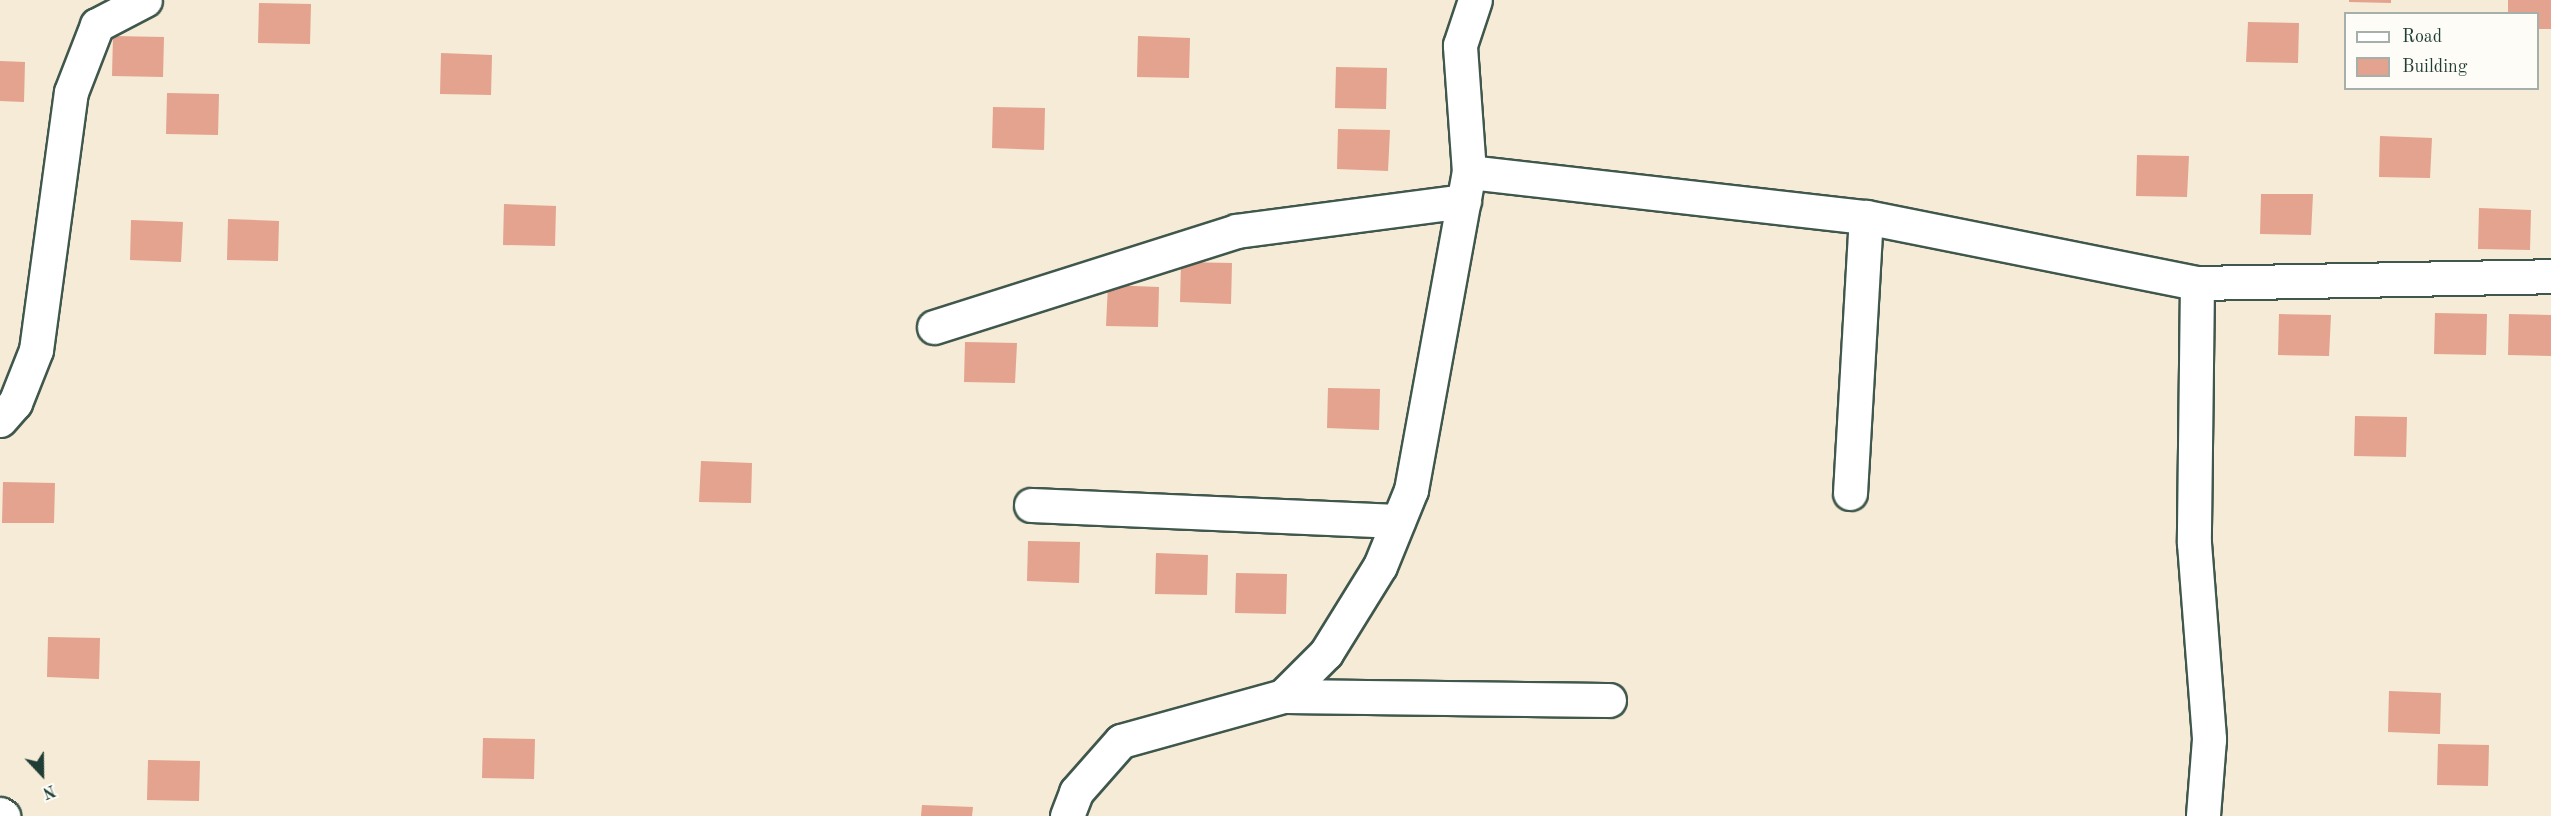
<!DOCTYPE html>
<style>
body{margin:0}
#map{position:relative;width:2551px;height:816px;overflow:hidden;background:#f5ebd6;font-family:"Old Standard TT",serif}
div>[style]{position:absolute}
.building>*{inset:0;background:#e3a38e}
.roads{filter:drop-shadow(2px 0 #3f574c) drop-shadow(-2px 0 #3f574c) drop-shadow(0 2px #3f574c) drop-shadow(0 -2px #3f574c)}
.minor>*{height:33px;margin:-16.5px;padding:0 16.5px;transform-origin:16.5px;border-radius:16.5px;background:#fff}
.tertiary>*{height:33px;margin:-16.5px;padding:0 16.5px;transform-origin:16.5px;border-radius:16.5px;background:#fff}
span{translate:-50% -50%;white-space:nowrap;text-align:center;line-height:1.15;-webkit-text-stroke:5px #fdfcf7;paint-order:stroke}
.legend{position:absolute;left:2344px;top:12px;width:195px;height:78px;box-sizing:border-box;background:#fdfcf7;border:2px solid #a4b0a9;margin:0;padding:8px 10px;list-style:none;font-size:18px;color:#1f3d34}
.legend li{display:flex;align-items:center;gap:12px;height:30px}
.legend b{width:30px;border:2px solid #a4b0a9}
.north{position:absolute;left:12px;top:744px;width:60px;height:60px;-webkit-text-stroke:4px #fdfcf7;paint-order:stroke;rotate:158deg;font-size:16px;font-weight:700;line-height:24px;text-align:center;color:#1f3d34}
.north::after{content:'';display:block;margin:auto;width:21px;height:27px;background:#1f3d34;clip-path:polygon(50% 0,100% 100%,50% 72%,0 100%)}
</style>
<div id="map">
<div class="building">
<i style="clip-path:polygon(2349px 0,2391px 0,2391px 3px,2349px 2px)"></i>
<i style="clip-path:polygon(2508px 0,2551px 0,2551px 29px,2538px 29px,2538px 14px,2508px 14px)"></i>
<i style="clip-path:polygon(259px 3px,311px 4px,310px 44px,258px 43px)"></i>
<i style="clip-path:polygon(2248px 22px,2299px 23px,2298px 63px,2246px 62px)"></i>
<i style="clip-path:polygon(113px 36px,164px 37px,163px 77px,112px 76px)"></i>
<i style="clip-path:polygon(1138px 36px,1190px 38px,1189px 78px,1137px 77px)"></i>
<i style="clip-path:polygon(441px 53px,492px 55px,491px 95px,440px 94px)"></i>
<i style="clip-path:polygon(0 61px,25px 62px,24px 102px,0 101px)"></i>
<i style="clip-path:polygon(1336px 67px,1387px 68px,1386px 109px,1335px 108px)"></i>
<i style="clip-path:polygon(167px 93px,219px 94px,218px 135px,166px 134px)"></i>
<i style="clip-path:polygon(993px 107px,1045px 108px,1044px 150px,992px 148px)"></i>
<i style="clip-path:polygon(1338px 129px,1390px 130px,1388px 171px,1337px 169px)"></i>
<i style="clip-path:polygon(2380px 136px,2432px 138px,2430px 178px,2379px 177px)"></i>
<i style="clip-path:polygon(2137px 155px,2189px 156px,2187px 197px,2136px 196px)"></i>
<i style="clip-path:polygon(2261px 194px,2313px 194px,2311px 235px,2260px 234px)"></i>
<i style="clip-path:polygon(504px 204px,556px 206px,555px 246px,503px 245px)"></i>
<i style="clip-path:polygon(2479px 208px,2531px 210px,2530px 250px,2478px 249px)"></i>
<i style="clip-path:polygon(228px 219px,279px 221px,278px 261px,227px 260px)"></i>
<i style="clip-path:polygon(131px 220px,183px 222px,181px 262px,130px 260px)"></i>
<i style="clip-path:polygon(1181px 262px,1232px 263px,1231px 304px,1180px 302px)"></i>
<i style="clip-path:polygon(1108px 285px,1159px 287px,1158px 327px,1106px 326px)"></i>
<i style="clip-path:polygon(2435px 313px,2487px 314px,2486px 355px,2434px 354px)"></i>
<i style="clip-path:polygon(2279px 314px,2331px 315px,2329px 356px,2278px 355px)"></i>
<i style="clip-path:polygon(2509px 314px,2551px 315px,2551px 356px,2508px 355px)"></i>
<i style="clip-path:polygon(965px 342px,1017px 343px,1015px 383px,964px 382px)"></i>
<i style="clip-path:polygon(1328px 388px,1380px 389px,1379px 430px,1327px 428px)"></i>
<i style="clip-path:polygon(2355px 416px,2407px 417px,2406px 457px,2354px 456px)"></i>
<i style="clip-path:polygon(701px 461px,752px 463px,751px 503px,699px 502px)"></i>
<i style="clip-path:polygon(3px 482px,55px 483px,54px 523px,2px 523px)"></i>
<i style="clip-path:polygon(1028px 541px,1080px 542px,1079px 583px,1027px 581px)"></i>
<i style="clip-path:polygon(1156px 553px,1208px 555px,1207px 595px,1155px 594px)"></i>
<i style="clip-path:polygon(1236px 573px,1287px 574px,1286px 614px,1235px 613px)"></i>
<i style="clip-path:polygon(48px 637px,100px 638px,99px 679px,47px 677px)"></i>
<i style="clip-path:polygon(2389px 691px,2441px 693px,2440px 734px,2388px 732px)"></i>
<i style="clip-path:polygon(483px 738px,535px 739px,534px 779px,482px 778px)"></i>
<i style="clip-path:polygon(2438px 744px,2489px 745px,2488px 786px,2437px 785px)"></i>
<i style="clip-path:polygon(148px 760px,200px 761px,199px 801px,147px 800px)"></i>
<i style="clip-path:polygon(922px 805px,973px 807px,972px 816px,921px 816px)"></i>
</div>
<div class="roads">
<div class="minor">
<i style="left:1469px;top:172px;width:400px;rotate:6.5deg"></i>
<i style="left:1866px;top:217px;width:338px;rotate:11.3deg"></i>
<i style="left:2197px;top:283px;width:354px;rotate:-1.1deg"></i>
<i style="left:2197px;top:283px;width:260px;rotate:90.7deg"></i>
<i style="left:2194px;top:543px;width:197px;rotate:85.6deg"></i>
<i style="left:2209px;top:739px;width:77px;rotate:94.5deg"></i>
<i style="left:934px;top:327px;width:317px;rotate:-17.6deg"></i>
<i style="left:1236px;top:231px;width:230px;rotate:-7.5deg"></i>
<i style="left:0;top:420px;width:23px;rotate:-49deg"></i>
<i style="left:15px;top:403px;width:57px;rotate:-68.4deg"></i>
<i style="left:36px;top:350px;width:260px;rotate:-82.3deg"></i>
<i style="left:71px;top:92px;width:72px;rotate:-68.8deg"></i>
<i style="left:97px;top:25px;width:54px;rotate:-27.5deg"></i>
<i style="left:1850px;top:493px;width:276px;rotate:-86.7deg"></i>
<i style="left:1031px;top:505px;width:367px;rotate:2.5deg"></i>
<i style="left:1283px;top:696px;width:326px;rotate:0.7deg"></i>
<i style="left:1067px;top:816px;width:26px;rotate:-69deg"></i>
<i style="left:1076px;top:792px;width:68px;rotate:-48.6deg"></i>
<i style="left:1121px;top:741px;width:168px;rotate:-15.5deg"></i>
<i style="left:1283px;top:696px;width:61px;rotate:-45deg"></i>
<i style="left:1326px;top:653px;width:102px;rotate:-58.2deg"></i>
<i style="left:1380px;top:566px;width:82px;rotate:-67.8deg"></i>
<i style="left:1411px;top:490px;width:323px;rotate:-79.7deg"></i>
<i style="left:1469px;top:172px;width:127px;rotate:-94.1deg"></i>
<i style="left:1460px;top:45px;width:47px;rotate:-71.6deg"></i>
</div>
<div class="tertiary">
<i style="left:0;top:814px;width:4px;rotate:34deg"></i>
</div>
</div>
<ul class="legend">
<li><b style="height:8px;background:#fff"></b>Road</li>
<li><b style="height:16px;background:#e3a38e"></b>Building</li>
</ul>
<div class="north">N</div>
</div>
